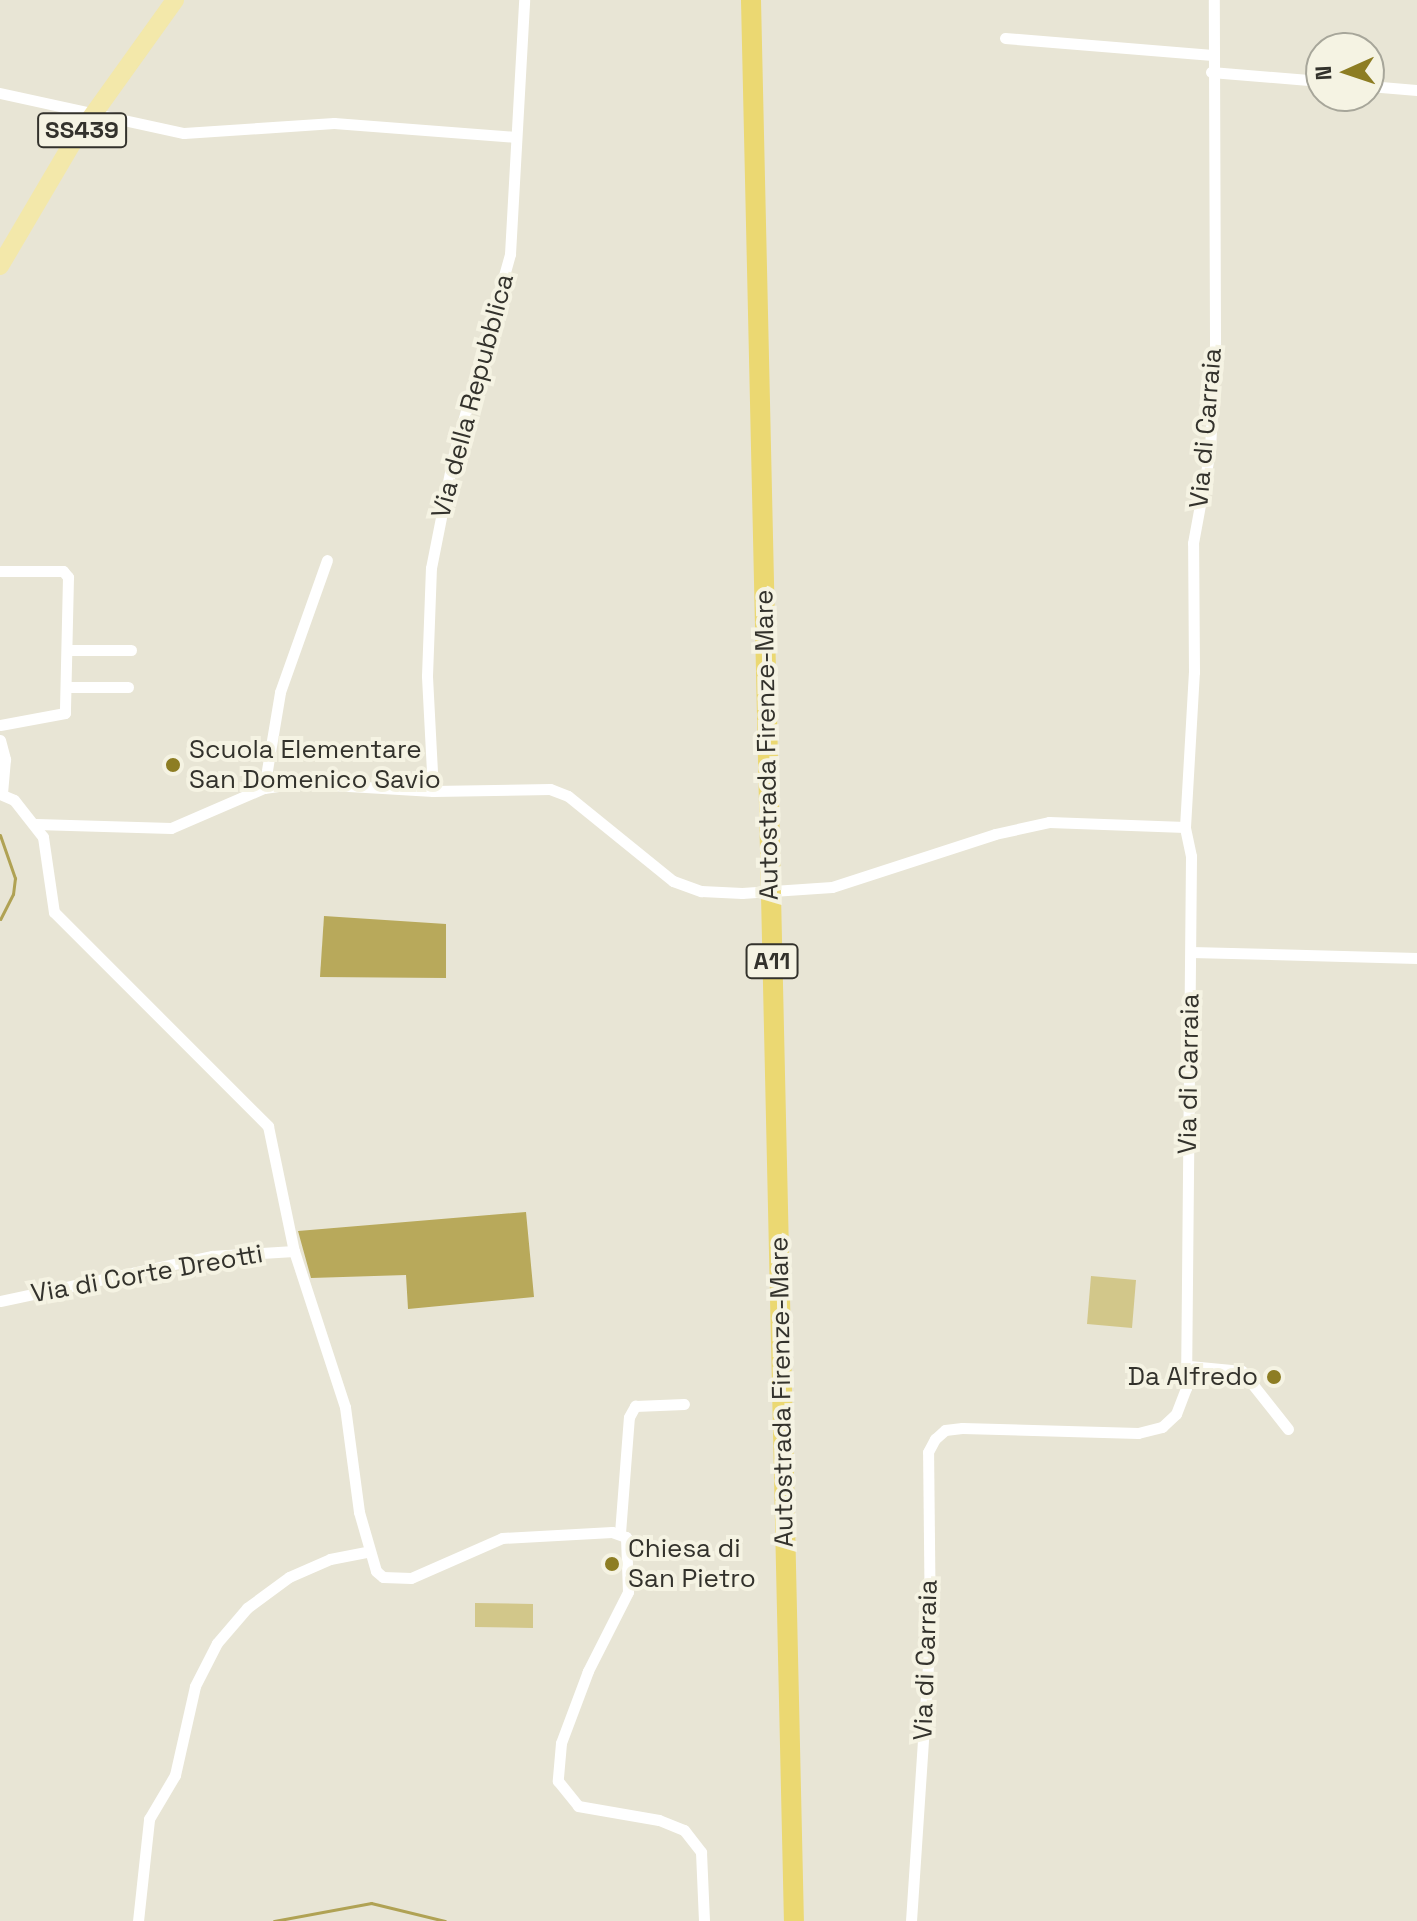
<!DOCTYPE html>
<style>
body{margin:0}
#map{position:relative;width:1417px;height:1921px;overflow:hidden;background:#e8e5d5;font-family:"Space Grotesk",sans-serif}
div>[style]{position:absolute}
.green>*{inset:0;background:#d2c78a}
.forest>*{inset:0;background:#b8a95b}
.stream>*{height:3px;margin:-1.5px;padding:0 1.5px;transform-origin:1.5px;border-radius:1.5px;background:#b0a254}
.street>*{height:11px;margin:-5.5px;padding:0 5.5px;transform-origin:5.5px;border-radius:5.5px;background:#fff}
.primary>*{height:18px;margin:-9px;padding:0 9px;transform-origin:9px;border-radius:9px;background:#f3e8aa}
.highway>*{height:20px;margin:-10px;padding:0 10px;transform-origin:10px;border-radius:10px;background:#ebd872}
.dots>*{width:22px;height:22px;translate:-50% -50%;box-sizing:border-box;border:4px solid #f5f3e3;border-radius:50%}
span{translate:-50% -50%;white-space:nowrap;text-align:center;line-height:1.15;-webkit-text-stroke:8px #f5f3e3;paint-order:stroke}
.shield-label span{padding:2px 6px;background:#f5f3e3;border:2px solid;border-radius:6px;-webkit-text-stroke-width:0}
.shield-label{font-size:24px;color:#33322c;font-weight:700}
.street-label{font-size:26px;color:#33322c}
.poi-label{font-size:26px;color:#33322c}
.left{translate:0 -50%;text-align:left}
.right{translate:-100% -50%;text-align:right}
.north{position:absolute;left:1305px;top:32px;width:80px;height:80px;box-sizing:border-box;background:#f5f3e3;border:2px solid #a7a69a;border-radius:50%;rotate:267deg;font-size:22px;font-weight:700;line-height:32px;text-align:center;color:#33322c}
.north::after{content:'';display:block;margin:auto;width:28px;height:36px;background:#8d7d23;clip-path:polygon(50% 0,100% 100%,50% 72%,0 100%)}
</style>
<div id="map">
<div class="green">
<i style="clip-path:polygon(1091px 1276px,1136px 1280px,1132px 1328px,1087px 1324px)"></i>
<i style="clip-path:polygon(475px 1603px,533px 1604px,533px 1628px,475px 1627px)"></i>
</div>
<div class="forest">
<i style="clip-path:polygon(324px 916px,446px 924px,446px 978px,320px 977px)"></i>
<i style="clip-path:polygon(526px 1212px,534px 1297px,408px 1309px,406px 1275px,311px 1278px,298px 1231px)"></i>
</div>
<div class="stream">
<i style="left:0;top:835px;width:46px;rotate:70.8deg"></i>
<i style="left:15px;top:878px;width:16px;rotate:97deg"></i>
<i style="left:13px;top:894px;width:28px;rotate:117deg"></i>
<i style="left:274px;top:1921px;width:99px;rotate:-10.5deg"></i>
<i style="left:371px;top:1903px;width:76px;rotate:13.7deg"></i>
</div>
<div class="street">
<i style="left:1005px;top:38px;width:208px;rotate:4.7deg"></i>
<i style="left:1211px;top:72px;width:110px;rotate:4.7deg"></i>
<i style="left:1369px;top:86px;width:48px;rotate:4.8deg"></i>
<i style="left:0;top:93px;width:188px;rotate:12.3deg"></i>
<i style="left:184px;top:133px;width:150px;rotate:-3.8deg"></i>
<i style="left:334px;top:123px;width:182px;rotate:4.4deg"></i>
<i style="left:0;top:571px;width:63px"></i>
<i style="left:63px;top:571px;width:8px;rotate:50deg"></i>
<i style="left:68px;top:577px;width:136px;rotate:91.3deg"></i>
<i style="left:65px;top:713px;width:66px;rotate:169.5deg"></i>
<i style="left:67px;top:650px;width:64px"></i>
<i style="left:66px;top:687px;width:62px"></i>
<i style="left:0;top:740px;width:20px;rotate:75deg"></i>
<i style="left:5px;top:759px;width:35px;rotate:95deg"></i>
<i style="left:264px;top:788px;width:97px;rotate:-80.5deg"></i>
<i style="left:280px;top:692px;width:140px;rotate:-70.4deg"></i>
<i style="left:433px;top:791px;width:115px;rotate:-93deg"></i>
<i style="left:427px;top:676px;width:108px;rotate:-87.9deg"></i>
<i style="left:431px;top:568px;width:113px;rotate:-78.8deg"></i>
<i style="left:453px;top:457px;width:211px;rotate:-74.3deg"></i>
<i style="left:510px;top:254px;width:254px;rotate:-86.8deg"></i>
<i style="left:0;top:794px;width:15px;rotate:23deg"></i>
<i style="left:14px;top:800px;width:47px;rotate:51.9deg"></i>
<i style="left:43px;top:837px;width:76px;rotate:81.7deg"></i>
<i style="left:54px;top:912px;width:303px;rotate:45deg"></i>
<i style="left:268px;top:1126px;width:128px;rotate:78.3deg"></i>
<i style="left:294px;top:1251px;width:164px;rotate:71.9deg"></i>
<i style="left:345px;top:1407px;width:106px;rotate:82.4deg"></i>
<i style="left:359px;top:1512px;width:61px;rotate:73.9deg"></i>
<i style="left:376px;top:1571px;width:9px;rotate:41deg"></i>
<i style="left:383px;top:1577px;width:28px;rotate:2deg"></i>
<i style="left:411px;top:1578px;width:99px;rotate:-23.7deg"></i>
<i style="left:502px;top:1538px;width:110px;rotate:-3.1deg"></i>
<i style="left:612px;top:1532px;width:15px;rotate:20deg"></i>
<i style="left:626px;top:1537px;width:55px;rotate:87.9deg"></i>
<i style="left:628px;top:1592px;width:89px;rotate:116.9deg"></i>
<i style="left:588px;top:1671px;width:77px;rotate:110.6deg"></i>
<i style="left:561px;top:1743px;width:38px;rotate:95deg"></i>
<i style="left:558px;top:1781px;width:32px;rotate:51deg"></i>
<i style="left:578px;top:1806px;width:82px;rotate:9.8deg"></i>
<i style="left:659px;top:1820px;width:27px;rotate:22deg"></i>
<i style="left:684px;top:1830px;width:28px;rotate:52deg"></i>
<i style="left:701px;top:1852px;width:69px;rotate:87.5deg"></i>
<i style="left:36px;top:824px;width:135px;rotate:1.7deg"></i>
<i style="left:171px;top:828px;width:101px;rotate:-23.3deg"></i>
<i style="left:264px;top:788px;width:34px;rotate:-8deg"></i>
<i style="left:298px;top:783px;width:135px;rotate:3.4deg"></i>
<i style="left:433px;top:791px;width:117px;rotate:-1deg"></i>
<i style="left:550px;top:789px;width:19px;rotate:21deg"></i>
<i style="left:568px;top:796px;width:135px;rotate:39deg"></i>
<i style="left:673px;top:881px;width:30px;rotate:20deg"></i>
<i style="left:701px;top:891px;width:41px;rotate:2.8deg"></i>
<i style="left:742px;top:893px;width:90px;rotate:-3.8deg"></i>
<i style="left:832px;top:887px;width:171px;rotate:-18deg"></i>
<i style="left:995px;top:834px;width:55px;rotate:-12.5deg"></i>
<i style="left:1049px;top:822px;width:136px;rotate:2.1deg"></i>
<i style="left:1191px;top:952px;width:226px;rotate:1.5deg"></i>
<i style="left:0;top:1301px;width:217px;rotate:-12deg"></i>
<i style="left:212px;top:1256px;width:82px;rotate:-3.5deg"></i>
<i style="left:1189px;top:1366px;width:53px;rotate:5.4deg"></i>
<i style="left:1242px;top:1371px;width:74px;rotate:51.6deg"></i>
<i style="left:620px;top:1533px;width:116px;rotate:-85.6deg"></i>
<i style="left:629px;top:1417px;width:13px;rotate:-61deg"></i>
<i style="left:635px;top:1406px;width:49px;rotate:-2.3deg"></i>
<i style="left:138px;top:1921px;width:103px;rotate:-83.8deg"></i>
<i style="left:149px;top:1819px;width:51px;rotate:-59.4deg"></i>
<i style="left:175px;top:1775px;width:91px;rotate:-77.3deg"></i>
<i style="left:195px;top:1686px;width:48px;rotate:-62.9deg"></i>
<i style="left:217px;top:1643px;width:46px;rotate:-49.4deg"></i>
<i style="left:247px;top:1608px;width:52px;rotate:-36.4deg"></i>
<i style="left:289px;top:1577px;width:45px;rotate:-23.7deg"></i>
<i style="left:330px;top:1559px;width:38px;rotate:-11deg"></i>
<i style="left:911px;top:1921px;width:286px;rotate:-86.2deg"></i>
<i style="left:930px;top:1636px;width:184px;rotate:-90.6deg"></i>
<i style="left:928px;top:1452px;width:15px;rotate:-62deg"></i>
<i style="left:935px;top:1439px;width:13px;rotate:-42deg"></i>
<i style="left:945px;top:1430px;width:17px;rotate:-7deg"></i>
<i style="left:962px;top:1428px;width:176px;rotate:1.6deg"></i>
<i style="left:1138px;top:1433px;width:25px;rotate:-14deg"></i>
<i style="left:1162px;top:1427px;width:19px;rotate:-43deg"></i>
<i style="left:1176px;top:1414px;width:28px;rotate:-69deg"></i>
<i style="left:1186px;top:1388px;width:532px;rotate:-89.46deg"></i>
<i style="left:1191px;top:856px;width:30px;rotate:-102deg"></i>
<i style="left:1185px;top:827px;width:155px;rotate:-86.7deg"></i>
<i style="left:1194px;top:672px;width:129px;rotate:-90.4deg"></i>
<i style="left:1193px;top:543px;width:95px;rotate:-79.6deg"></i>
<i style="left:1210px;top:450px;width:108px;rotate:-87.3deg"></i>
<i style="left:1215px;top:342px;width:342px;rotate:-90.2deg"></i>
</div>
<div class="primary">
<i style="left:0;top:266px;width:142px;rotate:-59.5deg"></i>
<i style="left:72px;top:144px;width:177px;rotate:-54.4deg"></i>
</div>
<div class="highway">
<i style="left:751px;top:0;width:1921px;rotate:88.72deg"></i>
</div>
<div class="dots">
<i style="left:173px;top:765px;background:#8d7d23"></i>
<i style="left:1274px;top:1377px;background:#8d7d23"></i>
<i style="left:612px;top:1564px;background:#8d7d23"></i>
</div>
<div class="shield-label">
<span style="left:82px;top:130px">SS439</span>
<span style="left:772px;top:961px">A11</span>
</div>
<div class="street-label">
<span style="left:473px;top:396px;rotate:-75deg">Via della Repubblica</span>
<span style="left:1206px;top:428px;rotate:-85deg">Via di Carraia</span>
<span style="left:767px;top:745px;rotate:-91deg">Autostrada Firenze-Mare</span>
<span style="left:1189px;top:1074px;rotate:-89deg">Via di Carraia</span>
<span style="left:147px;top:1274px;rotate:-10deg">Via di Corte Dreotti</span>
<span style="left:782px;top:1392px;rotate:-91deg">Autostrada Firenze-Mare</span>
<span style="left:926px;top:1660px;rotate:-88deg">Via di Carraia</span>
</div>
<div class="poi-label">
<span class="left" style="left:189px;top:765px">Scuola Elementare<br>San Domenico Savio</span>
<span class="right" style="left:1258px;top:1377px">Da Alfredo</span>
<span class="left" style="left:628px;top:1564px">Chiesa di<br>San Pietro</span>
</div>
<div class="north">N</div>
</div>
